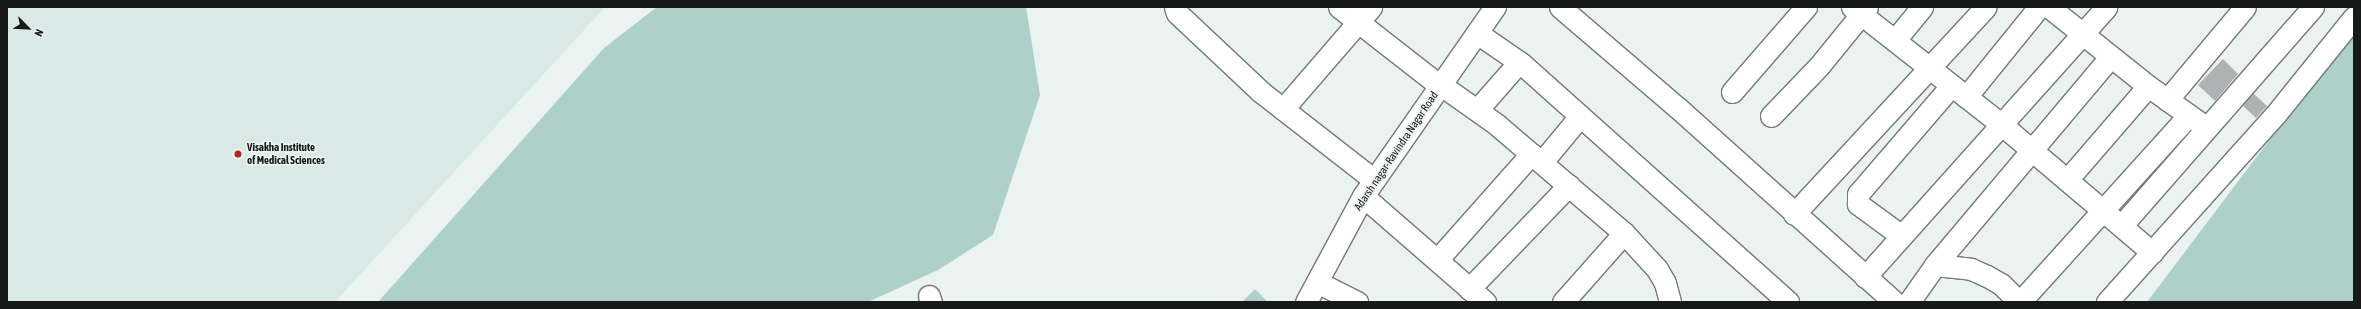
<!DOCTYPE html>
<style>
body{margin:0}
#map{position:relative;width:2361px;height:309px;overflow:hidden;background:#ebf3f1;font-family:"Asap Condensed",sans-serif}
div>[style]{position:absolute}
.built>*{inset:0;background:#d9eae6}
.green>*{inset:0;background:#add0c9}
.building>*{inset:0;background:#acb3b2}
.roads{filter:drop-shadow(1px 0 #737a79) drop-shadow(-1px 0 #737a79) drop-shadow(0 1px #737a79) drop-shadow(0 -1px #737a79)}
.minor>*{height:21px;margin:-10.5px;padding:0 10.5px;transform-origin:10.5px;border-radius:10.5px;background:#fff}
.dots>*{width:11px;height:11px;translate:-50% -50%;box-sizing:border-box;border:2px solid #ebf3f1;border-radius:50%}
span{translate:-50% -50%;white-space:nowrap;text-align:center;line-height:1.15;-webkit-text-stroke:3.5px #ebf3f1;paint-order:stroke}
.poi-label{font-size:11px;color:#171a19;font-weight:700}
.left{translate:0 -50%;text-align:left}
.street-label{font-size:11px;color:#171a19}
.frame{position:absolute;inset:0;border:8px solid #171a19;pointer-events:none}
.north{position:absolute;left:8px;top:8px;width:40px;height:40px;-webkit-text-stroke:3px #ebf3f1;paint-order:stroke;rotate:114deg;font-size:11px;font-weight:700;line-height:16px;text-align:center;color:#171a19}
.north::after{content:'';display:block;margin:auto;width:14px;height:18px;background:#171a19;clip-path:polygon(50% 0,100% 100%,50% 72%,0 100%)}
</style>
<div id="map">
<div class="built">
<i style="clip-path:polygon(7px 7px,605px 7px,335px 302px,7px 302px)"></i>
</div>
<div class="green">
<i style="clip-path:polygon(657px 7px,1026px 7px,1040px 95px,993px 235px,938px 270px,868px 302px,378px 302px,604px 48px)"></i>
<i style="clip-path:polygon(2354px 28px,2354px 302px,2147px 302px)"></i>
<i style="clip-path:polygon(1255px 289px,1268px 302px,1242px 302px)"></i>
</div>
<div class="building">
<i style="clip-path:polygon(2223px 59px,2238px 74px,2215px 101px,2198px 85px)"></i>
<i style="clip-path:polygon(2253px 93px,2267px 106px,2256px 118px,2243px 106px)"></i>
</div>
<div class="roads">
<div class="minor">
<i style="left:1175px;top:7px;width:6px;rotate:72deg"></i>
<i style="left:1177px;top:13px;width:115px;rotate:43.2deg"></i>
<i style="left:1261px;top:92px;width:143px;rotate:37.9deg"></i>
<i style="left:1339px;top:7px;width:128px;rotate:38deg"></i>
<i style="left:1560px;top:7px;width:155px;rotate:40.6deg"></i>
<i style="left:1678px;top:108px;width:290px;rotate:41.9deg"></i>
<i style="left:1852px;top:7px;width:191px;rotate:38.2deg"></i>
<i style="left:2002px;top:125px;width:197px;rotate:40.3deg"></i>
<i style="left:2049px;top:7px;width:127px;rotate:38.6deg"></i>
<i style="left:2148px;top:86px;width:64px;rotate:35.4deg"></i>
<i style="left:1477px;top:33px;width:55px;rotate:34.6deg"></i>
<i style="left:1522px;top:64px;width:357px;rotate:41.8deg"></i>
<i style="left:1895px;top:40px;width:43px;rotate:-50.7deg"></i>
<i style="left:1441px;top:85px;width:67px;rotate:35.3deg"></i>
<i style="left:1496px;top:124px;width:168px;rotate:40.4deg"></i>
<i style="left:1624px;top:233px;width:49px;rotate:47.5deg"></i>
<i style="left:1657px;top:269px;width:16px;rotate:60deg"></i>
<i style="left:1665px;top:283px;width:20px;rotate:75deg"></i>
<i style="left:1732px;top:92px;width:113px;rotate:-49deg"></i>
<i style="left:1966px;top:97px;width:116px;rotate:-51deg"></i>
<i style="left:2167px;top:100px;width:121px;rotate:-50deg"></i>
<i style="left:1283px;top:109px;width:135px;rotate:-49.2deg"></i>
<i style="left:1477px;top:110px;width:64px;rotate:-48.8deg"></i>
<i style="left:1771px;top:116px;width:69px;rotate:-46.2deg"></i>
<i style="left:1819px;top:66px;width:76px;rotate:-50.9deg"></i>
<i style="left:1542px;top:162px;width:60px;rotate:-50.4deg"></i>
<i style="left:2067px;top:180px;width:124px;rotate:-49.2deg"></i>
<i style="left:1363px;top:196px;width:162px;rotate:41deg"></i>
<i style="left:1794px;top:214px;width:282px;rotate:-47.2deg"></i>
<i style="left:2122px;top:225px;width:290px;rotate:-48.8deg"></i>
<i style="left:1899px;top:234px;width:51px;rotate:-143.8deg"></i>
<i style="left:1858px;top:204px;width:10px;rotate:-90deg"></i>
<i style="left:1858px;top:194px;width:143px;rotate:-49.3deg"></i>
<i style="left:1437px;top:260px;width:142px;rotate:-48.4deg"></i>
<i style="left:1935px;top:265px;width:36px;rotate:6deg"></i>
<i style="left:1971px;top:269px;width:17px;rotate:24deg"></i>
<i style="left:1987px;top:276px;width:16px;rotate:30deg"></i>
<i style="left:2001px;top:284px;width:25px;rotate:45deg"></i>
<i style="left:1865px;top:277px;width:362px;rotate:-48.2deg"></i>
<i style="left:1317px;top:282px;width:45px;rotate:26.6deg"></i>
<i style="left:1469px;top:289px;width:144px;rotate:-46.1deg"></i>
<i style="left:929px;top:296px;width:6px;rotate:72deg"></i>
<i style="left:1306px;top:302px;width:120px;rotate:-61.7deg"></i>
<i style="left:1363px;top:196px;width:231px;rotate:-55.1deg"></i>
<i style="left:1563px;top:302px;width:92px;rotate:-48.5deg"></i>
<i style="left:1909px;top:302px;width:45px;rotate:-54.9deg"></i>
<i style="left:1935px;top:265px;width:272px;rotate:-49.9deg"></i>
<i style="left:2020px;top:302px;width:252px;rotate:-47.9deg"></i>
<i style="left:2107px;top:302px;width:251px;rotate:-48.1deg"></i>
<i style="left:2275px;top:115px;width:126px;rotate:-51.1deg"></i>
</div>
</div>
<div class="dots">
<i style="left:238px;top:154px;background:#b32611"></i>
</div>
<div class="poi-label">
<span class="left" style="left:247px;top:154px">Visakha Institute<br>of Medical Sciences</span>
</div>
<div class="street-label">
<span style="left:1396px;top:151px;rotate:-56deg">Adarsh nagar-Ravindra Nagar Road</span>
</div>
<div class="frame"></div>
<div class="north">N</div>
</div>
